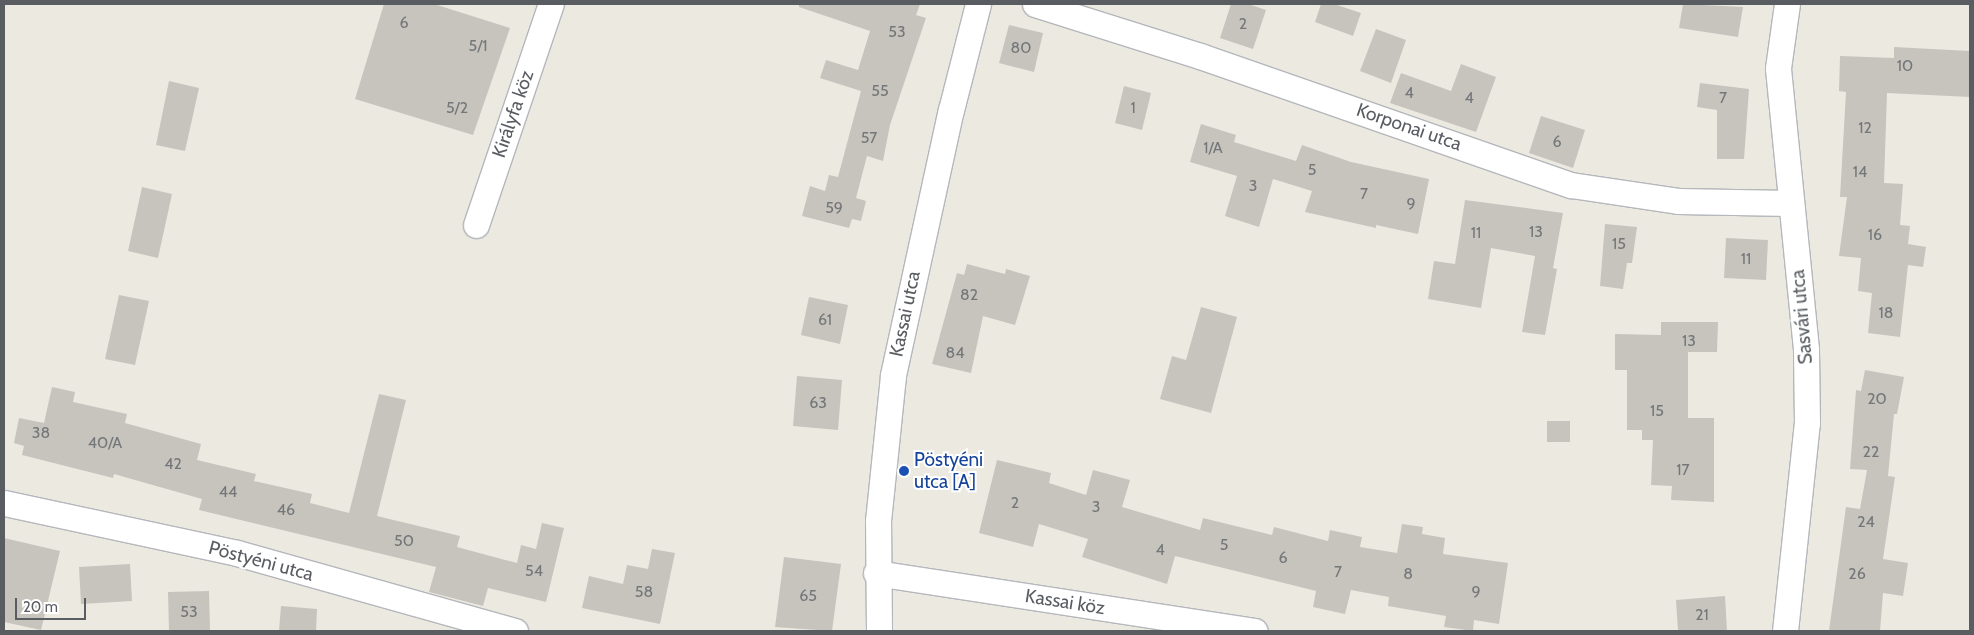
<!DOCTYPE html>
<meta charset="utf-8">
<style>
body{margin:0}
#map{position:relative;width:1974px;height:635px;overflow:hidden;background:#ece9e1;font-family:Cabin,sans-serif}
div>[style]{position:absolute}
.building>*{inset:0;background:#c7c4be}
.roads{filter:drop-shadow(1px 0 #b4b7bb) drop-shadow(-1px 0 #b4b7bb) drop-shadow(0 1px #b4b7bb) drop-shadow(0 -1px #b4b7bb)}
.minor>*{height:25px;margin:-12.5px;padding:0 12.5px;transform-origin:12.5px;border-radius:12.5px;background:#fff}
.dots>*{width:14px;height:14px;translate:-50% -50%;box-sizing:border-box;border:2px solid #fff;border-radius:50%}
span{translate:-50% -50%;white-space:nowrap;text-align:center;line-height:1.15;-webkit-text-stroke:4px #fff;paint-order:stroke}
.number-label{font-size:16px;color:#747779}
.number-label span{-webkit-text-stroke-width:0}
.street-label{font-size:19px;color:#595d62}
.transit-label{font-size:19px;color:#164399}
.left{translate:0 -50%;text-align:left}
.frame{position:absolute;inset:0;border:5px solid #595d62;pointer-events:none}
.scale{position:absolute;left:15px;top:598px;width:71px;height:22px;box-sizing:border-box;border:2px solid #595d62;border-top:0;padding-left:6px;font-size:15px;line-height:18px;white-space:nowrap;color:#595d62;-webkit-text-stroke:4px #fff;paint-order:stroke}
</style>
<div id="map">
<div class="building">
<i style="clip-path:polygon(384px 4px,434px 4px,510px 28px,473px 135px,355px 99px)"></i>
<i style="clip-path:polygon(799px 4px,920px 4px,916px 15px,926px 18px,890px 125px,883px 161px,867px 156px,856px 198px,866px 201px,861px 221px,852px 219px,849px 228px,802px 216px,810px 186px,825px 191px,829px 175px,838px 177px,861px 91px,820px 78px,826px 60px,858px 70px,870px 31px,799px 7px)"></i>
<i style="clip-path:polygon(1231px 4px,1248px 4px,1266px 10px,1253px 49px,1220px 38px)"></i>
<i style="clip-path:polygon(1321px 4px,1334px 4px,1361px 13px,1353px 36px,1315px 22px)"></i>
<i style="clip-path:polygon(1683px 4px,1743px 7px,1738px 37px,1679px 28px)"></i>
<i style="clip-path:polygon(1009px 25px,1043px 33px,1034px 72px,999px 63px)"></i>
<i style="clip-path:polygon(1376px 29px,1406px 40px,1391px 83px,1360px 71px)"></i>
<i style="clip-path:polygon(1894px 47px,1970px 51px,1970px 97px,1887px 93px,1884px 183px,1903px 184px,1900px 225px,1910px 226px,1908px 244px,1926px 247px,1923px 267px,1908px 265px,1900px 337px,1868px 333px,1872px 293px,1858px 291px,1861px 258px,1839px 256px,1847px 197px,1840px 197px,1846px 92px,1839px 91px,1840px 56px,1894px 58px)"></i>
<i style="clip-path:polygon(1461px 64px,1496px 77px,1476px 132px,1390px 103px,1401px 73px,1451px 91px)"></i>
<i style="clip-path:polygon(169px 81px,199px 88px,185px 151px,156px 145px)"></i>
<i style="clip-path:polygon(1700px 83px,1749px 89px,1744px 159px,1717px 159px,1717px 110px,1697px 107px)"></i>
<i style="clip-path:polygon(1124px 86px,1151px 93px,1142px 130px,1115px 123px)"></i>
<i style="clip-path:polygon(1541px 116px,1585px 130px,1573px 168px,1529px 153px)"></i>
<i style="clip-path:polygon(1201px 124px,1236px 135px,1234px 142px,1296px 161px,1302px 145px,1351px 162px,1429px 179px,1418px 234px,1376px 225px,1376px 228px,1305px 212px,1312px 191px,1273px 179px,1259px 227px,1225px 216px,1237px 176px,1190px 162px)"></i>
<i style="clip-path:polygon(142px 187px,172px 194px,158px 258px,128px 251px)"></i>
<i style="clip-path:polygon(1465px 200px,1563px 213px,1553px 268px,1557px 269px,1545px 335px,1522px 332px,1535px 256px,1491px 248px,1481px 308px,1428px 299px,1434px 261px,1455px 264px)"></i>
<i style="clip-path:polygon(1605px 224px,1637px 227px,1632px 263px,1627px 263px,1623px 289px,1600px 286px)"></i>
<i style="clip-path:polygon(1726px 238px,1768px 240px,1766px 280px,1724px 278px)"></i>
<i style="clip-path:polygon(967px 264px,1005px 274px,1006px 269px,1030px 276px,1015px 325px,983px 316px,971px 373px,932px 364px,957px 273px,964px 275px)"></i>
<i style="clip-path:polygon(119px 295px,149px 301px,135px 365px,105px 359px)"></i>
<i style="clip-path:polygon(809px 297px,848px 305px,840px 344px,801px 335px)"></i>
<i style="clip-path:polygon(1201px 307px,1237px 317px,1211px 413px,1160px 399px,1172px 356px,1186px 360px)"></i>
<i style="clip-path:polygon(1661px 322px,1718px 322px,1717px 352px,1688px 352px,1688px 418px,1714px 418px,1714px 502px,1671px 500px,1672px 486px,1651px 485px,1653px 440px,1642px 440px,1642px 430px,1627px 430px,1627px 370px,1615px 370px,1615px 334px,1661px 335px)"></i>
<i style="clip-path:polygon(1865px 370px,1904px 377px,1897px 414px,1894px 414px,1888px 476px,1895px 477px,1883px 559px,1908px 563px,1903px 596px,1883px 593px,1880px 631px,1829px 631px,1846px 507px,1860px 509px,1867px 470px,1850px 469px,1856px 390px,1861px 391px)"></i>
<i style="clip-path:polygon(797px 376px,842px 380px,838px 430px,793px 426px)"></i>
<i style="clip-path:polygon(52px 387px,75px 392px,73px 402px,127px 414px,125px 423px,201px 444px,197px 460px,256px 474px,254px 481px,312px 494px,310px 503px,349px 513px,379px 394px,406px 400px,377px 516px,460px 536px,457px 547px,517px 563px,521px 545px,536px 549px,542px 523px,564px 528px,546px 602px,488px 588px,483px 606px,429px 592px,436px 567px,199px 510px,202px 499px,114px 474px,113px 478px,22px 455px,24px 446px,14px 443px,19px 418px,44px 423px)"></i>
<i style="clip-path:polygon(1547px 421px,1570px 421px,1570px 442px,1547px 442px)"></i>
<i style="clip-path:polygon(997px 460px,1051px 473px,1049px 483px,1086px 495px,1093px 470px,1130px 480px,1122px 507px,1200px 530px,1203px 518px,1272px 535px,1274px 527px,1328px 541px,1330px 530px,1362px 537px,1360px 547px,1397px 553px,1402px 524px,1423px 527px,1422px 534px,1445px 538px,1443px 554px,1508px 563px,1499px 624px,1474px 620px,1473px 631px,1444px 627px,1446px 616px,1388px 606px,1389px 597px,1351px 590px,1345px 614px,1313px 607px,1316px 591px,1175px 556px,1167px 584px,1082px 557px,1088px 539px,1039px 524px,1033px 547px,979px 533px)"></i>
<i style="clip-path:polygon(4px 538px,60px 551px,41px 630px,4px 622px)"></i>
<i style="clip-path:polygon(652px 549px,675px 553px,660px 624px,582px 608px,589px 576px,623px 584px,627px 565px,648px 569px)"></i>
<i style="clip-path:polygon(784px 557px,841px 564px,832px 631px,775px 627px)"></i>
<i style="clip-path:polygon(130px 564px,132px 601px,81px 604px,79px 567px)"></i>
<i style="clip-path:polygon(209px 591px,210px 631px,169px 631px,168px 592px)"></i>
<i style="clip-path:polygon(1725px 596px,1727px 631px,1678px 631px,1676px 600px)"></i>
<i style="clip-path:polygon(281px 606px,317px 609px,316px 631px,279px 631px)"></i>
</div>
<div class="roads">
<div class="minor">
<i style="left:1035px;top:4px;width:173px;rotate:17.5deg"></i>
<i style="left:1200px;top:56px;width:393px;rotate:19.2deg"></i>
<i style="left:1571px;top:185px;width:108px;rotate:8.5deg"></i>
<i style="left:1678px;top:201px;width:113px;rotate:1deg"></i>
<i style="left:476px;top:225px;width:233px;rotate:-71.3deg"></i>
<i style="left:4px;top:503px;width:238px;rotate:12.1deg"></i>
<i style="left:237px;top:553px;width:289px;rotate:15.7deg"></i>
<i style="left:876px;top:573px;width:383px;rotate:8.7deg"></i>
<i style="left:879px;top:631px;width:110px;rotate:-90.5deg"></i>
<i style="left:878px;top:521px;width:147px;rotate:-84.1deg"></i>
<i style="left:893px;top:375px;width:271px;rotate:-77.7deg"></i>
<i style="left:951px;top:110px;width:109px;rotate:-75.7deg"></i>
<i style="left:1785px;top:631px;width:209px;rotate:-84deg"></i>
<i style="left:1807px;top:423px;width:74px;rotate:-90.8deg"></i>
<i style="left:1806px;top:349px;width:282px;rotate:-95.7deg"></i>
<i style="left:1778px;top:68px;width:65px;rotate:-82deg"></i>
</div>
</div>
<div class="dots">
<i style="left:904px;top:471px;background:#1a4fb4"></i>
</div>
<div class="number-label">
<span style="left:404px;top:23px">6</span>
<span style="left:1243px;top:24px">2</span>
<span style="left:897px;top:32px">53</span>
<span style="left:478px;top:46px">5/1</span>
<span style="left:1021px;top:48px">80</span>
<span style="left:1905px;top:66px">10</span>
<span style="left:880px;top:91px">55</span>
<span style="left:1409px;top:93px">4</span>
<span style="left:1469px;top:98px">4</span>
<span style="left:1723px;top:98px">7</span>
<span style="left:457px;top:108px">5/2</span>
<span style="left:1133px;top:108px">1</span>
<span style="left:1865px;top:128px">12</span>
<span style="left:869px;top:138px">57</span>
<span style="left:1557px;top:142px">6</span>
<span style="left:1213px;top:148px">1/A</span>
<span style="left:1312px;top:170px">5</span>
<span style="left:1860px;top:172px">14</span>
<span style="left:1253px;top:186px">3</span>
<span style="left:1364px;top:194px">7</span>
<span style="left:1411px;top:204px">9</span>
<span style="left:834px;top:208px">59</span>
<span style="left:1536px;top:232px">13</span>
<span style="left:1476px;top:233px">11</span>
<span style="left:1875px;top:235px">16</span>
<span style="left:1619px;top:244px">15</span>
<span style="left:1746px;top:259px">11</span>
<span style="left:969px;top:295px">82</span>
<span style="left:1886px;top:313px">18</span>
<span style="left:825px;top:320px">61</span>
<span style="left:1689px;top:341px">13</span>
<span style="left:955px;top:353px">84</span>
<span style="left:1877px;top:399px">20</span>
<span style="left:818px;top:403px">63</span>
<span style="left:1657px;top:411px">15</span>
<span style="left:41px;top:433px">38</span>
<span style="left:105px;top:443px">40/A</span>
<span style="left:1871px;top:452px">22</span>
<span style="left:173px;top:464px">42</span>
<span style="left:1683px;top:470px">17</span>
<span style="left:228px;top:492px">44</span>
<span style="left:1015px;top:503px">2</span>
<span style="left:1096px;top:507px">3</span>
<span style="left:286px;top:510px">46</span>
<span style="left:1866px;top:522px">24</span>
<span style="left:404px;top:541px">50</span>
<span style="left:1224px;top:545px">5</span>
<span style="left:1160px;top:550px">4</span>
<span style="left:1283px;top:558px">6</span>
<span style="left:534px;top:571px">54</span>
<span style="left:1338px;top:572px">7</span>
<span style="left:1408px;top:574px">8</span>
<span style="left:1857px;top:574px">26</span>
<span style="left:644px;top:592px">58</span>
<span style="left:1476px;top:592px">9</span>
<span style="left:808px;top:596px">65</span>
<span style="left:189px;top:612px">53</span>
<span style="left:1702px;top:615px">21</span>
</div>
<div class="street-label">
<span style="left:513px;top:114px;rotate:-71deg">Királyfa köz</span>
<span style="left:1409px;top:127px;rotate:19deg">Korponai utca</span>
<span style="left:905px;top:314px;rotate:-78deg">Kassai utca</span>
<span style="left:1802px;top:317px;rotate:-95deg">Sasvári utca</span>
<span style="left:261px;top:561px;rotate:15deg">Pöstyéni utca</span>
<span style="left:1065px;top:602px;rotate:9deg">Kassai köz</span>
</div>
<div class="transit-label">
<span class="left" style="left:914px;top:471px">Pöstyéni<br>utca [A]</span>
</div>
<div class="frame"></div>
<div class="scale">20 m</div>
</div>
